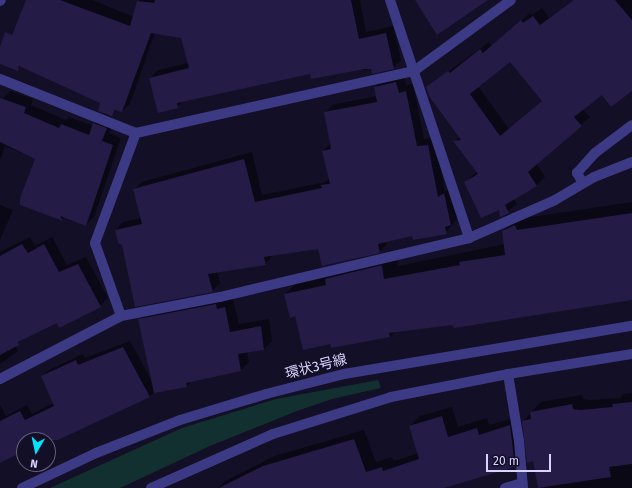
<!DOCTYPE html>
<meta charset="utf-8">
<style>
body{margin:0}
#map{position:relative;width:632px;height:488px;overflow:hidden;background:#130f26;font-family:"Fira Sans","Noto Sans JP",sans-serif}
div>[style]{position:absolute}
.green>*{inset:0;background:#12302f}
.shadow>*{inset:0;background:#0007}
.building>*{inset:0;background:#241b47}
.minor>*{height:10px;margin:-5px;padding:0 5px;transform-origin:5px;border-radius:5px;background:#3d3a85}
span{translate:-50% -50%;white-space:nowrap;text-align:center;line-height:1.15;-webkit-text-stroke:4px #130f26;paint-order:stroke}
.street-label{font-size:14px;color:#d9d4ff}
.north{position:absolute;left:16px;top:432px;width:40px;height:40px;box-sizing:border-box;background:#130f26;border:1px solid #625e7d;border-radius:50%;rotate:189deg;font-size:11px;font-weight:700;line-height:16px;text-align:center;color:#d9d4ff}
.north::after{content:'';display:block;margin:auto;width:14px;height:18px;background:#00e5ff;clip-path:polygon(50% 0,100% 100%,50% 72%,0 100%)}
.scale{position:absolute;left:486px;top:454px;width:65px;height:18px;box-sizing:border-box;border:2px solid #d9d4ff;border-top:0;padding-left:5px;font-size:12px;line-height:14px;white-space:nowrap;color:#d9d4ff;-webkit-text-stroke:3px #130f26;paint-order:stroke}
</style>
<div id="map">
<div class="green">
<i style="clip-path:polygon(378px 380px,381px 388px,332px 399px,297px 411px,210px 446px,120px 488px,50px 488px,182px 428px,276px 399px)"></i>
</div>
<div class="shadow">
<i style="clip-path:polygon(27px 0,92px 0,134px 17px,139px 0,360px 0,366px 32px,393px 26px,401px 60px,393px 68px,311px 73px,184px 100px,177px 107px,150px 78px,158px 70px,188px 63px,182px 37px,155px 32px,130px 104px,122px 111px,117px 110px,112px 115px,102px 102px,21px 66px,17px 70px,0 63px)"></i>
<i style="clip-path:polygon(evenodd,575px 0,632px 0,632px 89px,602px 93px,582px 109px,590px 117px,536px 163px,545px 177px,536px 186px,514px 199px,517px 204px,501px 216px,500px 209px,465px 182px,477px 172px,455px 141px,460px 136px,427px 87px,489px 42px,492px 46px,530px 13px,532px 15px,542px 8px,549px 18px,575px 0,510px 61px,543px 100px,509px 129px,478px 86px,510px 61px)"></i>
<i style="clip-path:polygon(404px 75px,406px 85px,413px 84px,424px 139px,435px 138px,445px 191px,452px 187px,458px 217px,446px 233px,413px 235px,386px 241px,387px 244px,379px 252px,319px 248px,273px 255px,265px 264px,217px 271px,220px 283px,212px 291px,123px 244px,116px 230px,123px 222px,141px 218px,135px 189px,142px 182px,252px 152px,262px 195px,326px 182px,329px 178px,323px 151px,331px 143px,325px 113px,332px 105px,377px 96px,375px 87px,383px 79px)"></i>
<i style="clip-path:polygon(10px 91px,33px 99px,31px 105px,66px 120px,69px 117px,93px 126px,102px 116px,114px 121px,109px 133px,121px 138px,94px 217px,86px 225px,65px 217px,62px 220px,21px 205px,36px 159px,5px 146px,0 160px,0 102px)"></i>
<i style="clip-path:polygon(632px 202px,632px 299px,396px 331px,390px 337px,331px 343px,295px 315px,285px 294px,299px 280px,396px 252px,398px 266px,505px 244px,503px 231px,517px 217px,529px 212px,531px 217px)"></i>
<i style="clip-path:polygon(0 205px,13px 210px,0 240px)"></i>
<i style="clip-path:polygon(30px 237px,35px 246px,52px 237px,67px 265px,86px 257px,108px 298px,100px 306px,57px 322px,26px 337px,15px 346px,18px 351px,0 364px,0 252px)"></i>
<i style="clip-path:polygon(224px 297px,225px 301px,233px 299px,239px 324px,269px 319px,272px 341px,264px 349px,247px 352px,249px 362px,241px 370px,192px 380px,187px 386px,154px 392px,150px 396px,42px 440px,24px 440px,24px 449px,0 462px,0 405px,6px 416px,27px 405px,32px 414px,54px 403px,42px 376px,49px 370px,83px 354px,85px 358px,130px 341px,152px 381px,139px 320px,147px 311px)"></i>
<i style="clip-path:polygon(632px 393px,632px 488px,538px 488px,534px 460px,523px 422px,531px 412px,541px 402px,582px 395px,583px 399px,590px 400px,620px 398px,623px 394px)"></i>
<i style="clip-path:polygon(452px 407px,458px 427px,487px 418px,489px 425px,520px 416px,525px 456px,514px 466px,440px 488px,218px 488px,225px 481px,275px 456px,364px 430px,376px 462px,392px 457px,394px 461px,418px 453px,410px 426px,420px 416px)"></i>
</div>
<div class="building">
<i style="clip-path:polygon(26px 0,60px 0,130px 26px,137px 1px,154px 3px,155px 0,351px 0,359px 39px,386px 33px,394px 69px,372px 74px,371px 69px,365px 69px,311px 79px,310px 74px,177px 103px,178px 108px,158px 113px,149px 78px,189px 68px,181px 38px,151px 33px,122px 112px,115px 110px,112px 116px,98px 111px,100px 103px,19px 66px,18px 71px,0 64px,0 47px,5px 32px,12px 35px)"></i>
<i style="clip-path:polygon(415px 0,488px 0,437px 35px)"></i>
<i style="clip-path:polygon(evenodd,574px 0,615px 0,632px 20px,632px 91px,611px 107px,602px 95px,574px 117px,582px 126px,528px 172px,537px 186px,505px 205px,509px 213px,500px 217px,499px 210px,481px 218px,464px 182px,478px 174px,453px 141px,461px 140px,429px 96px,426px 87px,448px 71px,450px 73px,480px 49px,483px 53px,521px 20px,523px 23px,533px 16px,540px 25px,574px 0,510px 62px,542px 101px,500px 136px,470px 94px,510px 62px)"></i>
<i style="clip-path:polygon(396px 82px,399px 93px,406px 91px,417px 146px,428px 145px,438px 197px,444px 193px,451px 225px,445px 227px,447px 234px,413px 240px,412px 236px,378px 244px,380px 253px,322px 266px,318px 249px,264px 257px,266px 265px,208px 274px,213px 292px,135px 307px,122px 245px,118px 243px,115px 230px,142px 224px,133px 189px,244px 159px,255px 202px,322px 188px,321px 185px,330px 184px,322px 151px,331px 149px,324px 112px,377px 102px,374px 87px)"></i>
<i style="clip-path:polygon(0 98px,26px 107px,24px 113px,59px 128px,61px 124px,89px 135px,93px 123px,107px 128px,102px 141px,113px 145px,86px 226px,60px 216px,63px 221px,20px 205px,20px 198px,35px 159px,0 142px)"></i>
<i style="clip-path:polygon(632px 213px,632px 300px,454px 328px,452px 325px,389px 333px,390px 337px,331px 348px,330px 344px,303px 350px,295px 316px,290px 318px,284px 294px,326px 285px,325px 279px,382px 265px,384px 279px,460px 265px,459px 262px,505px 255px,502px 231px,515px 225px,517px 230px)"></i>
<i style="clip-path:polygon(22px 244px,28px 253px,44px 244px,59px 272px,78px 264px,101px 307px,59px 328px,57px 323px,18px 342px,19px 345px,0 355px,0 256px)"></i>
<i style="clip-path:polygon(216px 304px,217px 309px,225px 307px,230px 332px,261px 326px,264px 350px,238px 354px,241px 371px,186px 383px,187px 387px,154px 393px,138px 319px)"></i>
<i style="clip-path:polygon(123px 347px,150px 397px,58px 440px,24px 440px,24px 451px,0 463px,0 421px,20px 411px,25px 420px,54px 406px,41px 376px,76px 360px,78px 365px)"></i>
<i style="clip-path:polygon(632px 402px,632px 464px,609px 467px,611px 477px,538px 488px,533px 461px,527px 463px,522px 421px,531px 419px,530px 412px,572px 404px,573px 409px,580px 410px,613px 407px,612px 404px)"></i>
<i style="clip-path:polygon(442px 416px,448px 437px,477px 428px,479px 435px,510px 425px,515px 467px,444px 488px,219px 488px,263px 466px,354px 439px,366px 472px,382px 467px,383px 471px,419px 459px,409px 426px)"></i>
</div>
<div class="minor">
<i style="left:390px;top:0;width:251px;rotate:71.6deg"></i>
<i style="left:0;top:1px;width:1px;rotate:-45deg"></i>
<i style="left:0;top:79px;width:146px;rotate:21.7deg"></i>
<i style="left:136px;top:133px;width:285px;rotate:-12.6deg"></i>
<i style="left:414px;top:71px;width:120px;rotate:-36.2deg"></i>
<i style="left:583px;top:183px;width:12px;rotate:-121deg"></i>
<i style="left:577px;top:173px;width:27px;rotate:-48deg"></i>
<i style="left:595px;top:153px;width:46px;rotate:-37.1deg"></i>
<i style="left:121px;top:316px;width:77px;rotate:-109.6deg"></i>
<i style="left:95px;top:243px;width:117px;rotate:-69.6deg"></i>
<i style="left:508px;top:374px;width:68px;rotate:80.7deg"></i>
<i style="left:519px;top:441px;width:47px;rotate:85.1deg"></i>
<i style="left:0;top:379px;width:136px;rotate:-27.5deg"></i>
<i style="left:121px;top:316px;width:101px;rotate:-10.9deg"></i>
<i style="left:220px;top:297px;width:256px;rotate:-13.3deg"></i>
<i style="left:469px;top:238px;width:94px;rotate:-23.8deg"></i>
<i style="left:555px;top:200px;width:45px;rotate:-30.5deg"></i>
<i style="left:594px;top:177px;width:41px;rotate:-21.5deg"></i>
<i style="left:22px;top:488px;width:82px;rotate:-25.3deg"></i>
<i style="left:96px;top:453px;width:90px;rotate:-21.4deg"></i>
<i style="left:180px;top:420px;width:90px;rotate:-16.8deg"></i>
<i style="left:266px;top:394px;width:81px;rotate:-14.4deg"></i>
<i style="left:344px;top:374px;width:292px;rotate:-9.5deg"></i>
<i style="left:151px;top:488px;width:133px;rotate:-23.9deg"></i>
<i style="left:273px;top:434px;width:124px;rotate:-17.4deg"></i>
<i style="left:391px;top:397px;width:119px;rotate:-11.1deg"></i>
<i style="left:508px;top:374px;width:126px;rotate:-9.2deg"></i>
<i style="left:505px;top:488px;width:18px;rotate:-16deg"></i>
</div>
<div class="street-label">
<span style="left:316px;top:367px;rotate:-14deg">環状3号線</span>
</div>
<div class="north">N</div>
<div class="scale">20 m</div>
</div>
